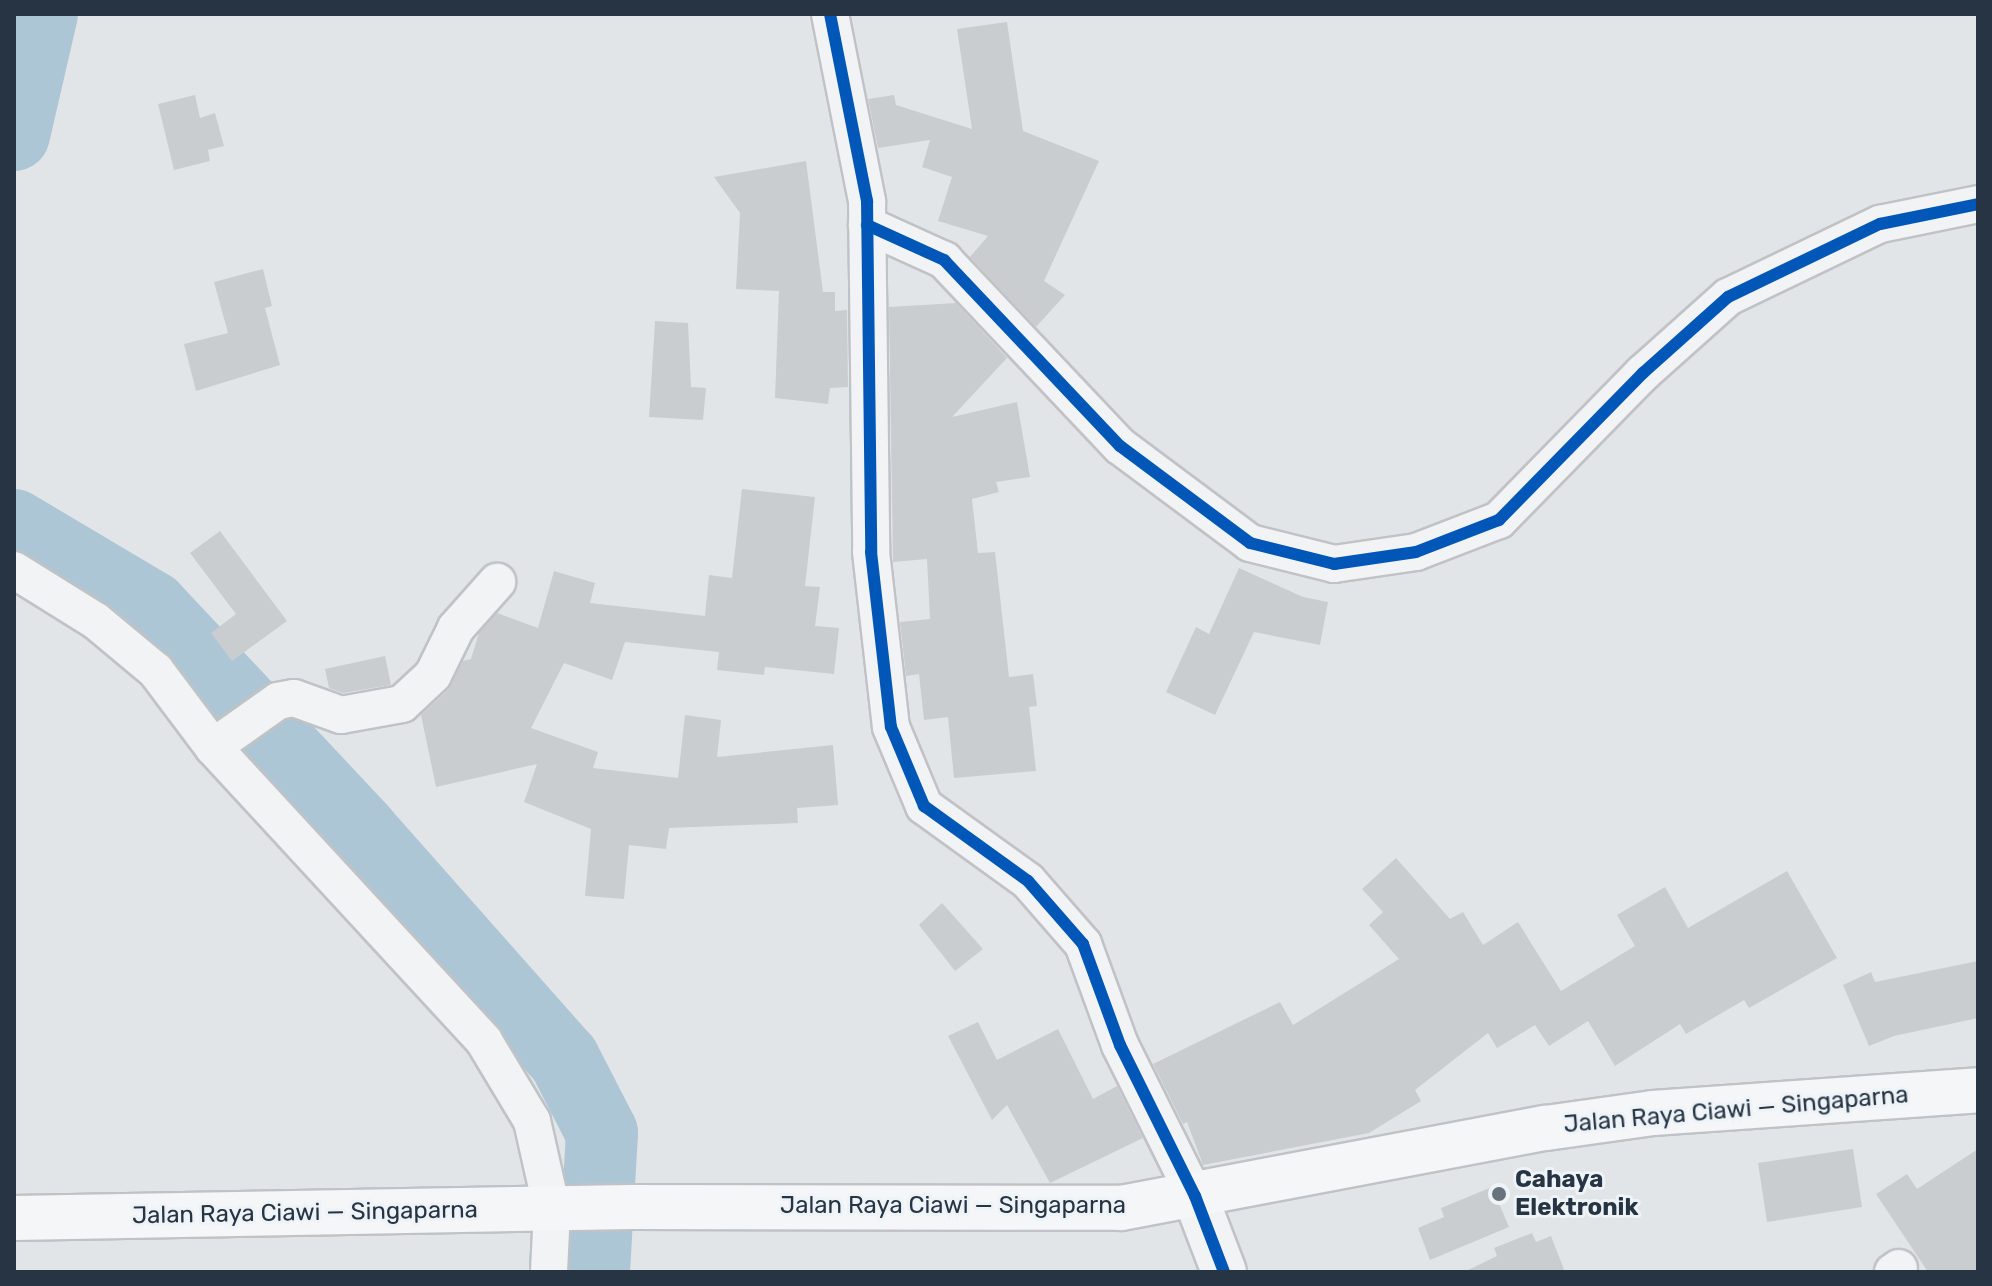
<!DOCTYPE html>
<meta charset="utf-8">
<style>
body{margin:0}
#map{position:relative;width:1992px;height:1286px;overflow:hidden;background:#e2e5e7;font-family:Rubik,sans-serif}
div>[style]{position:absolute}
.river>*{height:72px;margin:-36px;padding:0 36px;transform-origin:36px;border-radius:36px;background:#adc6d6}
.building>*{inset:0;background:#cacdd0}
.roads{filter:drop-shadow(2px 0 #c0c3c5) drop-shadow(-2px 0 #c0c3c5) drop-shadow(0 2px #c0c3c5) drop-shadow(0 -2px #c0c3c5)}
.minor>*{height:36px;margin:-18px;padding:0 18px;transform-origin:18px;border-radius:18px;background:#f1f3f4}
.tertiary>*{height:44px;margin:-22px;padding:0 22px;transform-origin:22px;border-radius:22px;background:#f1f3f4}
.secondary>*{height:44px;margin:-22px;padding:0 22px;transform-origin:22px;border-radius:22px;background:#f5f6f7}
.cycleway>*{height:12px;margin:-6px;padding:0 6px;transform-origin:6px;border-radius:6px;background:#0057b8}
.dots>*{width:22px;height:22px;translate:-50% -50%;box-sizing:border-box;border:4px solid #eef3f7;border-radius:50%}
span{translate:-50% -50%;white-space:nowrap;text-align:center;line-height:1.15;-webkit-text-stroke:6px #eef3f7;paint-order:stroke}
.street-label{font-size:24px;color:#263443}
.poi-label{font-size:24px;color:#263443;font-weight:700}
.left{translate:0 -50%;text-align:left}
.frame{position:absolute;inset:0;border:16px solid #263443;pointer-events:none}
</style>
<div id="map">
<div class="river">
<i style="left:14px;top:135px;width:124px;rotate:-77deg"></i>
<i style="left:14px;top:525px;width:161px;rotate:30.7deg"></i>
<i style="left:152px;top:607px;width:307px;rotate:46.8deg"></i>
<i style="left:362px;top:831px;width:305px;rotate:48.5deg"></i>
<i style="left:564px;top:1059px;width:83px;rotate:62.8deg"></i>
<i style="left:602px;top:1133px;width:139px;rotate:93.3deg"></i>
</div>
<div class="building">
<i style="clip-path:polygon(1007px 22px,1023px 131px,1099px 161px,1044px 281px,1065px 295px,1036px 327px,970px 257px,988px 236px,938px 221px,952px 177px,922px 167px,930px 140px,878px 148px,868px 99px,894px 95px,896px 105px,972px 129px,957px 29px)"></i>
<i style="clip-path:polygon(195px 95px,200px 118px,215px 113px,224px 146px,208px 150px,210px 161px,174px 170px,158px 104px)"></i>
<i style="clip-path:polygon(806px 161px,823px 292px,835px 292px,835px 311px,847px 310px,848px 387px,830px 388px,828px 404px,775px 398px,779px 291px,736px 289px,740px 213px,714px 177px)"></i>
<i style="clip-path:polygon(263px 269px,272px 306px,265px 308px,280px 365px,196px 391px,184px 344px,228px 333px,214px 282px)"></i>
<i style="clip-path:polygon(956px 303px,1007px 358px,952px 417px,1017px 402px,1030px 477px,996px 482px,999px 492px,972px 499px,978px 553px,995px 552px,1009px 677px,1033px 674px,1037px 706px,1029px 707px,1036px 771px,954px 778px,948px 717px,924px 720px,919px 674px,906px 676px,900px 622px,930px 619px,927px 559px,893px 562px,889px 307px)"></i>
<i style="clip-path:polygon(655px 321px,688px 323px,691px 387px,706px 388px,703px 420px,649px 417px)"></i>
<i style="clip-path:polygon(742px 489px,815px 497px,805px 586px,820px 587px,815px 626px,839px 628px,834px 674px,765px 667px,764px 675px,717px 670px,719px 652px,625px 642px,612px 680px,564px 663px,531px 728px,598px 752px,593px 768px,678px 778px,685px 715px,721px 720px,717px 757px,833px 745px,838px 805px,797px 808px,798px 823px,669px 828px,666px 849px,629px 845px,624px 899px,585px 896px,591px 829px,524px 802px,537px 764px,436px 787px,421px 715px,448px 690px,463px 661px,471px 659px,479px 633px,497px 613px,538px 628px,554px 571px,595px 583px,590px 603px,705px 616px,709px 575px,732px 578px)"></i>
<i style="clip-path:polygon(220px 531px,287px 621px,232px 661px,211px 633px,236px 614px,190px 553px)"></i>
<i style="clip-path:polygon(1239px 568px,1303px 597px,1328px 602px,1320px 645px,1254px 632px,1215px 715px,1166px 692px,1196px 627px,1209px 634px)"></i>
<i style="clip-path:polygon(385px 656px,391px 685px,343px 693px,329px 688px,325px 669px)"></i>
<i style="clip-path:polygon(1396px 858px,1450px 919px,1463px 912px,1483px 945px,1518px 922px,1561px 991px,1635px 946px,1617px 915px,1665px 887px,1688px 928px,1787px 871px,1837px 958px,1749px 1008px,1744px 1000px,1686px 1034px,1680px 1024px,1615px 1066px,1588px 1021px,1549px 1046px,1535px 1025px,1497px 1048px,1488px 1033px,1415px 1090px,1421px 1101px,1369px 1133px,1203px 1165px,1187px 1122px,1183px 1124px,1153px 1064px,1280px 1002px,1293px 1025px,1399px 959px,1369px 925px,1383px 912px,1362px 889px)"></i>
<i style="clip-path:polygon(942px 903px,983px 949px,955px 971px,919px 925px)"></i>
<i style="clip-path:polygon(1978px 961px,1978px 1018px,1894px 1036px,1869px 1046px,1843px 985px,1871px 972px,1875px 982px)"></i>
<i style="clip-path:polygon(978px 1022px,997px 1060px,1058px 1029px,1093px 1099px,1117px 1086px,1143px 1138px,1050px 1183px,1007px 1105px,992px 1120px,948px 1036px)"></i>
<i style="clip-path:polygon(1853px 1149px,1862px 1207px,1767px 1222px,1758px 1163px)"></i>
<i style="clip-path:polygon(1978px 1149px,1978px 1272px,1928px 1272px,1876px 1194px,1907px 1174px,1917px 1189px)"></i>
<i style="clip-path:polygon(1492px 1187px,1509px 1227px,1430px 1260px,1418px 1228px,1444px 1217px,1441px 1208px)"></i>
<i style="clip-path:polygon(1532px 1233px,1536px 1242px,1551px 1236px,1565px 1272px,1464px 1272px,1497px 1256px,1494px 1248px)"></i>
</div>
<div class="roads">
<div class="minor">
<i style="left:830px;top:14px;width:191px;rotate:78.8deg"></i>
<i style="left:867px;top:201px;width:351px;rotate:89.3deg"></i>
<i style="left:871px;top:552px;width:176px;rotate:83.5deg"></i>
<i style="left:891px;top:727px;width:86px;rotate:67.3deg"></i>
<i style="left:924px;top:806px;width:128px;rotate:35.8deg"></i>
<i style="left:1028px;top:881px;width:84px;rotate:48.9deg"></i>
<i style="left:1083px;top:944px;width:108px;rotate:69.9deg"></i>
<i style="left:1120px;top:1045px;width:169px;rotate:63.6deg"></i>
<i style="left:867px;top:225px;width:85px;rotate:24.4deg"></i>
<i style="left:944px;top:260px;width:256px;rotate:46.6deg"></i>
<i style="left:1120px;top:446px;width:162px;rotate:36.7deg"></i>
<i style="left:1250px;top:543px;width:87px;rotate:14deg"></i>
<i style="left:1334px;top:564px;width:83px;rotate:-8.3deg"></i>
<i style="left:1416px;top:552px;width:89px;rotate:-21.1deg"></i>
<i style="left:1499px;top:520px;width:206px;rotate:-45.6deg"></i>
<i style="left:1643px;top:373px;width:114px;rotate:-41.8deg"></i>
<i style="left:1728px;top:297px;width:169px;rotate:-25.7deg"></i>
<i style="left:1880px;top:224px;width:100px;rotate:-11.5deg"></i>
<i style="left:14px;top:570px;width:97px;rotate:31.9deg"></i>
<i style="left:96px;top:621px;width:78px;rotate:39.8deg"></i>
<i style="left:156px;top:671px;width:95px;rotate:53.1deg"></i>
<i style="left:213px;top:747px;width:400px;rotate:47.3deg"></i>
<i style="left:484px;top:1041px;width:93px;rotate:59deg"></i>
<i style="left:532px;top:1121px;width:91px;rotate:77.3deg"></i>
<i style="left:552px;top:1210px;width:62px;rotate:92.8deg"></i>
<i style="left:213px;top:747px;width:80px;rotate:-35.3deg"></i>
<i style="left:278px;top:701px;width:16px;rotate:-11deg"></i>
<i style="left:294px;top:698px;width:50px;rotate:19.9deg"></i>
<i style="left:341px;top:715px;width:62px;rotate:-10.2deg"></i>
<i style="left:402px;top:704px;width:42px;rotate:-43.1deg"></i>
<i style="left:433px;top:675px;width:52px;rotate:-63.9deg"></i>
<i style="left:456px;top:628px;width:62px;rotate:-48.3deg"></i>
<i style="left:1893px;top:1272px;width:7px;rotate:-34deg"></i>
</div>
<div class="tertiary">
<i style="left:1195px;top:1196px;width:81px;rotate:69.1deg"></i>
</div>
<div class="secondary">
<i style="left:14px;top:1218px;width:617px;rotate:-1.02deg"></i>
<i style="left:631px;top:1207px;width:490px;rotate:0.1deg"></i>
<i style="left:1121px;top:1208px;width:432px;rotate:-10.7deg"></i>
<i style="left:1546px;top:1128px;width:108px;rotate:-8deg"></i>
<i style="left:1653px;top:1113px;width:326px;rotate:-4deg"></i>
</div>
</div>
<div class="cycleway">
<i style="left:830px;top:14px;width:191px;rotate:78.8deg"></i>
<i style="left:867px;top:201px;width:351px;rotate:89.3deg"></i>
<i style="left:871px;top:552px;width:176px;rotate:83.5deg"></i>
<i style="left:891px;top:727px;width:86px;rotate:67.3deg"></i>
<i style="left:924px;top:806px;width:128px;rotate:35.8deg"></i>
<i style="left:1028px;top:881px;width:84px;rotate:48.9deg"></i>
<i style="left:1083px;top:944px;width:108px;rotate:69.9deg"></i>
<i style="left:1120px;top:1045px;width:169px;rotate:63.6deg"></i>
<i style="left:1195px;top:1196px;width:81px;rotate:69.1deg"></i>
<i style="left:867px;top:225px;width:85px;rotate:24.4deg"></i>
<i style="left:944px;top:260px;width:256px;rotate:46.6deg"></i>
<i style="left:1120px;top:446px;width:162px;rotate:36.7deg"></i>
<i style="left:1250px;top:543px;width:87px;rotate:14deg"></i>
<i style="left:1334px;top:564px;width:83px;rotate:-8.3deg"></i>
<i style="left:1416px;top:552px;width:89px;rotate:-21.1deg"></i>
<i style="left:1499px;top:520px;width:206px;rotate:-45.6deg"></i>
<i style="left:1643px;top:373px;width:114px;rotate:-41.8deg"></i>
<i style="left:1728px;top:297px;width:169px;rotate:-25.7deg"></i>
<i style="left:1880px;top:224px;width:100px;rotate:-11.5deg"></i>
</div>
<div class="dots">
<i style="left:1499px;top:1194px;background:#68727c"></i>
</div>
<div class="street-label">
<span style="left:1736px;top:1110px;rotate:-5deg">Jalan Raya Ciawi — Singaparna</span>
<span style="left:953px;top:1206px">Jalan Raya Ciawi — Singaparna</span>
<span style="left:305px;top:1213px;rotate:-1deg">Jalan Raya Ciawi — Singaparna</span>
</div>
<div class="poi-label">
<span class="left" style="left:1515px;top:1194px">Cahaya<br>Elektronik</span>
</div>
<div class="frame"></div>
</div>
